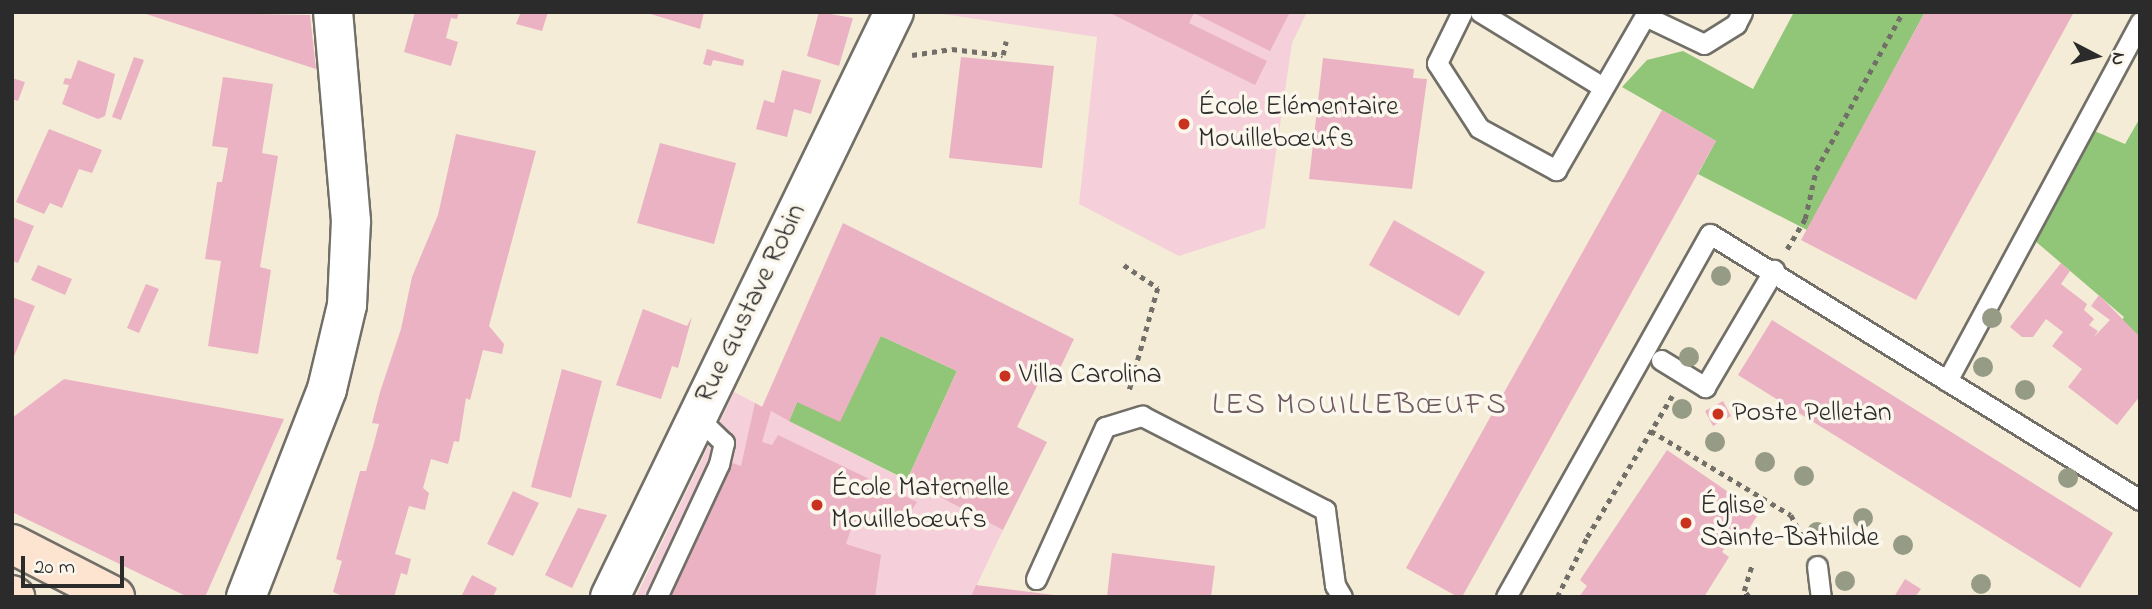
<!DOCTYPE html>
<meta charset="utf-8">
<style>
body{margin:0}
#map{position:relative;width:2152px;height:609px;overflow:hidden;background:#f4ecd7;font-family:"Indie Flower",sans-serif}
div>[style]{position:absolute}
.built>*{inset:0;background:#f5cfda}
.green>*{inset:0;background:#91c577}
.building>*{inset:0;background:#eab2c3}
.path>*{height:4.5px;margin-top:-2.25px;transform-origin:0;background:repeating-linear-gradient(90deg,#716f67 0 5px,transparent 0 10px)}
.roads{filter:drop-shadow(2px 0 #716f67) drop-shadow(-2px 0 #716f67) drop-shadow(0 2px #716f67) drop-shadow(0 -2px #716f67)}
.service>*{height:19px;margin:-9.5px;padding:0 9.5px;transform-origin:9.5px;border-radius:9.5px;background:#fff}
.minor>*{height:38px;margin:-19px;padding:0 19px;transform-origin:19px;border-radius:19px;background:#fff}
.tertiary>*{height:38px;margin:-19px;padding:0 19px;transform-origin:19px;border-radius:19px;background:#fff}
.secondary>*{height:38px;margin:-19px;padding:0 19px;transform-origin:19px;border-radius:19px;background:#fde4d0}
.trees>*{width:20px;height:20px;margin:-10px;border-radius:50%;background:#969b85}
.dots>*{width:19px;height:19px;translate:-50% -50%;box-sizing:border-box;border:4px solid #fbf7ec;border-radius:50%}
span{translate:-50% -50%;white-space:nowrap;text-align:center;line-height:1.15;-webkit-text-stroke:7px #fbf7ec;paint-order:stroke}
.poi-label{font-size:28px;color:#2b2b2b}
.left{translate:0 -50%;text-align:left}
.street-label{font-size:28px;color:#2b2b2b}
.neighbourhood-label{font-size:30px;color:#6e5a60;letter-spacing:2px}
.frame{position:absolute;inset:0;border:14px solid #2b2b2b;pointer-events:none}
.north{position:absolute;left:2061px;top:21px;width:70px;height:70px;-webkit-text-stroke:5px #fbf7ec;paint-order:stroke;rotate:97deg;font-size:19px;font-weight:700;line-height:28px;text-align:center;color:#2b2b2b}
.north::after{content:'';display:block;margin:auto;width:24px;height:32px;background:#2b2b2b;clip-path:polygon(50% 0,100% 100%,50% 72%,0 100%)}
.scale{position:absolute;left:21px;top:556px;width:103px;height:32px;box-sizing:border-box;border:4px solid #2b2b2b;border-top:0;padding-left:9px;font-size:21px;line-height:24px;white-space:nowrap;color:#2b2b2b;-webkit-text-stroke:5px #fbf7ec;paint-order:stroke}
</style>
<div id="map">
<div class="built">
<i style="clip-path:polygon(930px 12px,1307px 12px,1292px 43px,1265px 228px,1179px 256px,1079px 204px,1097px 37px)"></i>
<i style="clip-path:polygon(734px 392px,1003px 530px,971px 597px,636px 597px)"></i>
</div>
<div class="green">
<i style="clip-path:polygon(1794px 12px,1925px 12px,1807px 230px,1698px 174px,1716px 141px,1622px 87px,1647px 60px,1683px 51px,1753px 89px)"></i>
<i style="clip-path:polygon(2140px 118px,2140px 337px,2121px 321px,2124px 317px,2034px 240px,2092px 130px,2125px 144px)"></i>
<i style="clip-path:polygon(881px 336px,957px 371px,907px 480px,789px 421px,797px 402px)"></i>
</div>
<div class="building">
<i style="clip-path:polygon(144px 12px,310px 15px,316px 69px,143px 13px)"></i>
<i style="clip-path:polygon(415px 12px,459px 12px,457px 19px,451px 18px,446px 38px,458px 42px,451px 66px,404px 52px)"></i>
<i style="clip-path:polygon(521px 12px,548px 12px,542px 31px,516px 24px)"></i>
<i style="clip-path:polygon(644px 12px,704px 12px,700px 29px)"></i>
<i style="clip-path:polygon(819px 12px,853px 18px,839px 66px,807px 56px)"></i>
<i style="clip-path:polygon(1108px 12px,1290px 12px,1270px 51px,1194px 13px,1189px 23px,1267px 61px,1255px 85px)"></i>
<i style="clip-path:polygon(1925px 12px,2074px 12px,1916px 300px,1801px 240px)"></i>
<i style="clip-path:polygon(707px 49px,744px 60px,743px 66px,713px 60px,711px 66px,703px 64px)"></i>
<i style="clip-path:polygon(134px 57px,144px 60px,121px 120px,112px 117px)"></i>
<i style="clip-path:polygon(961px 57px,1054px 66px,1042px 168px,949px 158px)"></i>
<i style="clip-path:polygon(1323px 58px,1414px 69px,1413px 78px,1427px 79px,1412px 189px,1309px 179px)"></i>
<i style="clip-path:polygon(78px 60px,115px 74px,105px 116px,98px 119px,62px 104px,69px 85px,63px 84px,65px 78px,71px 79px)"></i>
<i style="clip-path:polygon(782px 70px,821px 80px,811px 114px,794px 109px,787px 137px,756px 129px,764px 100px,774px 103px)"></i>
<i style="clip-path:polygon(223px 77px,273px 84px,262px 153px,278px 156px,260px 267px,271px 270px,258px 354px,208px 346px,221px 261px,205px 259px,217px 182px,222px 182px,228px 148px,212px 146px)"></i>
<i style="clip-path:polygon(12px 78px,25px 82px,18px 101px,12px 99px)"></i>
<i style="clip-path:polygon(1662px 110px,1716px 141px,1462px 597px,1458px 597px,1406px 568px)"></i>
<i style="clip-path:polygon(49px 129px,102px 150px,92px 173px,79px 169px,62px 208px,50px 203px,44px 214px,16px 202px)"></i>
<i style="clip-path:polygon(456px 134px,536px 151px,489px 326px,504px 344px,502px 354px,483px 350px,470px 400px,466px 398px,459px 442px,454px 441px,448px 464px,431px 459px,423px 488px,429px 493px,425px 510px,409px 506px,395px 554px,411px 559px,407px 575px,401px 573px,394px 597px,345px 597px,333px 592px,342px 561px,336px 559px,360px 471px,366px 471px,374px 443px,379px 424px,372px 423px,380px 392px,401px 329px,412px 277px,438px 215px)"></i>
<i style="clip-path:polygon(660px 143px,736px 163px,714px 244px,637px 223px)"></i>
<i style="clip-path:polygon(12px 217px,34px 226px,18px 263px,12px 261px)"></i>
<i style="clip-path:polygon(1394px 220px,1485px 272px,1459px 316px,1369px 265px)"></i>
<i style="clip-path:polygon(843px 223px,1074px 339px,1052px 385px,1040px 380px,1017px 427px,1047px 442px,1003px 530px,907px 480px,957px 371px,881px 336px,840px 422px,797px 402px,789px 421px,771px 411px,762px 442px,772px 445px,778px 435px,917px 502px,900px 529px,853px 523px,846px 544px,881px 555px,875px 597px,671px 597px,729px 462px,741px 466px,755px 403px,762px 407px)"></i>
<i style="clip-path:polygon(2061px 263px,2070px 271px,2061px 284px,2087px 304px,2084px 310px,2094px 319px,2089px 325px,2098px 331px,2094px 337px,2110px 320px,2091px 306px,2099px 295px,2140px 337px,2140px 396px,2117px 425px,2068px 387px,2082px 369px,2052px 346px,2063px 332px,2046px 319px,2033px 337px,2022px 337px,2010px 327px)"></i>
<i style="clip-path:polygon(38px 265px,72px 279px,65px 295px,31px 280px)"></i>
<i style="clip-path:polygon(146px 284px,159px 289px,139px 333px,127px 328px)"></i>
<i style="clip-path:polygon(12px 297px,35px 306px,12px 361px)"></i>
<i style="clip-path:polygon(643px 309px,687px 326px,692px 317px,678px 368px,672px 366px,661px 399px,616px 385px)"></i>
<i style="clip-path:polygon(1772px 320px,2113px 533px,2080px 588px,1738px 375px)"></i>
<i style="clip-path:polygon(562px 369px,602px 381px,571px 498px,531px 487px)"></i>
<i style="clip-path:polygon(64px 379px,284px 419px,205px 597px,188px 597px,12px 512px,12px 418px)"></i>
<i style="clip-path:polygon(1723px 401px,1731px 416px,1713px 426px,1705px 411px)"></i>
<i style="clip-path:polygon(1667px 450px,1759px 513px,1743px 538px,1735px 532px,1722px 552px,1729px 557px,1704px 597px,1579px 597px,1587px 586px,1580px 580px)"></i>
<i style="clip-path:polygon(513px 491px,539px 503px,513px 556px,487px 544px)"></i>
<i style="clip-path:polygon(578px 508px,607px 515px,572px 588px,545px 575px)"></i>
<i style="clip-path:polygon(1112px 553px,1215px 566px,1211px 597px,1107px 597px)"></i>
<i style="clip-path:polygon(472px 575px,497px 588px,493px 597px,461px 597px)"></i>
<i style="clip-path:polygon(1905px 579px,1921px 589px,1915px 597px,1894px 597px)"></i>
<i style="clip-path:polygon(976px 585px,1054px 595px,1054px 597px,971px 597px)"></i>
</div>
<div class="path">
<i style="left:912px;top:55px;width:40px;rotate:-8.5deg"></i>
<i style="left:952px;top:49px;width:51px;rotate:6.7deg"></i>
<i style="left:1003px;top:55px;width:14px;rotate:-78deg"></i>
<i style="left:1787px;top:249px;width:35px;rotate:-59deg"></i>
<i style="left:1805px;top:219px;width:50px;rotate:-77.3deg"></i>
<i style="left:1816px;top:170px;width:180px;rotate:-61.2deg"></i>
<i style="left:1124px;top:265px;width:41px;rotate:34.1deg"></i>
<i style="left:1158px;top:288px;width:108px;rotate:105.6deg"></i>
<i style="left:1651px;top:431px;width:163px;rotate:31deg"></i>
<i style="left:1791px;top:515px;width:32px;rotate:62deg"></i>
<i style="left:1557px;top:597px;width:67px;rotate:-63.4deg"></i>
<i style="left:1587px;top:537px;width:165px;rotate:-58.9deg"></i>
<i style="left:1749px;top:597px;width:8px;rotate:-130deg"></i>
<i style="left:1744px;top:591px;width:27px;rotate:-73deg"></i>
</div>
<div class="roads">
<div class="service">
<i style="left:1462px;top:12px;width:57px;rotate:116.1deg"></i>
<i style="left:1437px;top:63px;width:77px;rotate:57.1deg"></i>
<i style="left:1479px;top:128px;width:88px;rotate:28.6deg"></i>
<i style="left:1556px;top:170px;width:178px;rotate:-60deg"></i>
<i style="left:1645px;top:16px;width:65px;rotate:25.4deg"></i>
<i style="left:1704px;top:44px;width:38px;rotate:-32deg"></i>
<i style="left:1736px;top:24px;width:13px;rotate:-63deg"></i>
<i style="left:1480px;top:12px;width:144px;rotate:31.4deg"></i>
<i style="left:1661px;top:360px;width:52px;rotate:31.5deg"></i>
<i style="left:1705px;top:387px;width:136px;rotate:-59.5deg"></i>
<i style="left:1947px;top:381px;width:408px;rotate:-61.7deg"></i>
<i style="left:1817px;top:566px;width:31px;rotate:83deg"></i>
<i style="left:1036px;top:579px;width:167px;rotate:-65.6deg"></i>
<i style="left:1105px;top:427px;width:39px;rotate:-17deg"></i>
<i style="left:1142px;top:416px;width:206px;rotate:27.2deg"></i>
<i style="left:1325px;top:510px;width:76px;rotate:82.4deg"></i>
<i style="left:1335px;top:585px;width:14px;rotate:60deg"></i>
<i style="left:657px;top:597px;width:147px;rotate:-65deg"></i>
<i style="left:719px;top:464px;width:22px;rotate:-77deg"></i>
<i style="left:724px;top:443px;width:37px;rotate:-136deg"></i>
<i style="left:1506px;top:597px;width:416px;rotate:-60.7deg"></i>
<i style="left:1710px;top:234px;width:506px;rotate:31.74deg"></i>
</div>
<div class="minor">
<i style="left:610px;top:597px;width:650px;rotate:-64.1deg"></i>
</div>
<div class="tertiary">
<i style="left:246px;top:597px;width:223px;rotate:-68.7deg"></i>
<i style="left:327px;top:389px;width:86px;rotate:-76.6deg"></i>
<i style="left:347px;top:305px;width:84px;rotate:-87.3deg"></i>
<i style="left:351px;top:221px;width:210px;rotate:-94.9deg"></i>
</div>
<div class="secondary">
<i style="left:12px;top:544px;width:116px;rotate:27.2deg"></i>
<i style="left:12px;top:595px;width:4px;rotate:34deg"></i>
</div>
</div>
<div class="trees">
<i style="left:1721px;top:276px"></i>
<i style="left:1992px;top:318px"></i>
<i style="left:1689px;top:357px"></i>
<i style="left:1983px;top:367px"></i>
<i style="left:2025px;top:390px"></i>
<i style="left:1682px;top:409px"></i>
<i style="left:1715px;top:442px"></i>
<i style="left:1765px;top:462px"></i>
<i style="left:1804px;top:476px"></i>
<i style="left:2068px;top:478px"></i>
<i style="left:1863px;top:518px"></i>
<i style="left:1817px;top:532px"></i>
<i style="left:1903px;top:545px"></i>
<i style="left:1845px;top:581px"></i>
<i style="left:1981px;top:584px"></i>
</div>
<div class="dots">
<i style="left:1184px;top:124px;background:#c8321e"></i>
<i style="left:1005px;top:376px;background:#c8321e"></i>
<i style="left:1718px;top:414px;background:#c8321e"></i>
<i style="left:817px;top:505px;background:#c8321e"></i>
<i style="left:1686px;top:523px;background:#c8321e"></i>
</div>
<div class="poi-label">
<span class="left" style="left:1198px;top:124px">École Elémentaire<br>Mouillebœufs</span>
<span class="left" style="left:1019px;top:376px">Villa Carolina</span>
<span class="left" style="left:1732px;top:414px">Poste Pelletan</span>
<span class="left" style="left:831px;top:505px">École Maternelle<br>Mouillebœufs</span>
<span class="left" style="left:1700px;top:523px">Église<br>Sainte-Bathilde</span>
</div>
<div class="street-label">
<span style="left:752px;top:304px;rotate:-64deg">Rue Gustave Robin</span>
</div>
<div class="neighbourhood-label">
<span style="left:1360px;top:406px">LES MOUILLEBŒUFS</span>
</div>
<div class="frame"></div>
<div class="north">N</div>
<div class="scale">20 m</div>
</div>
